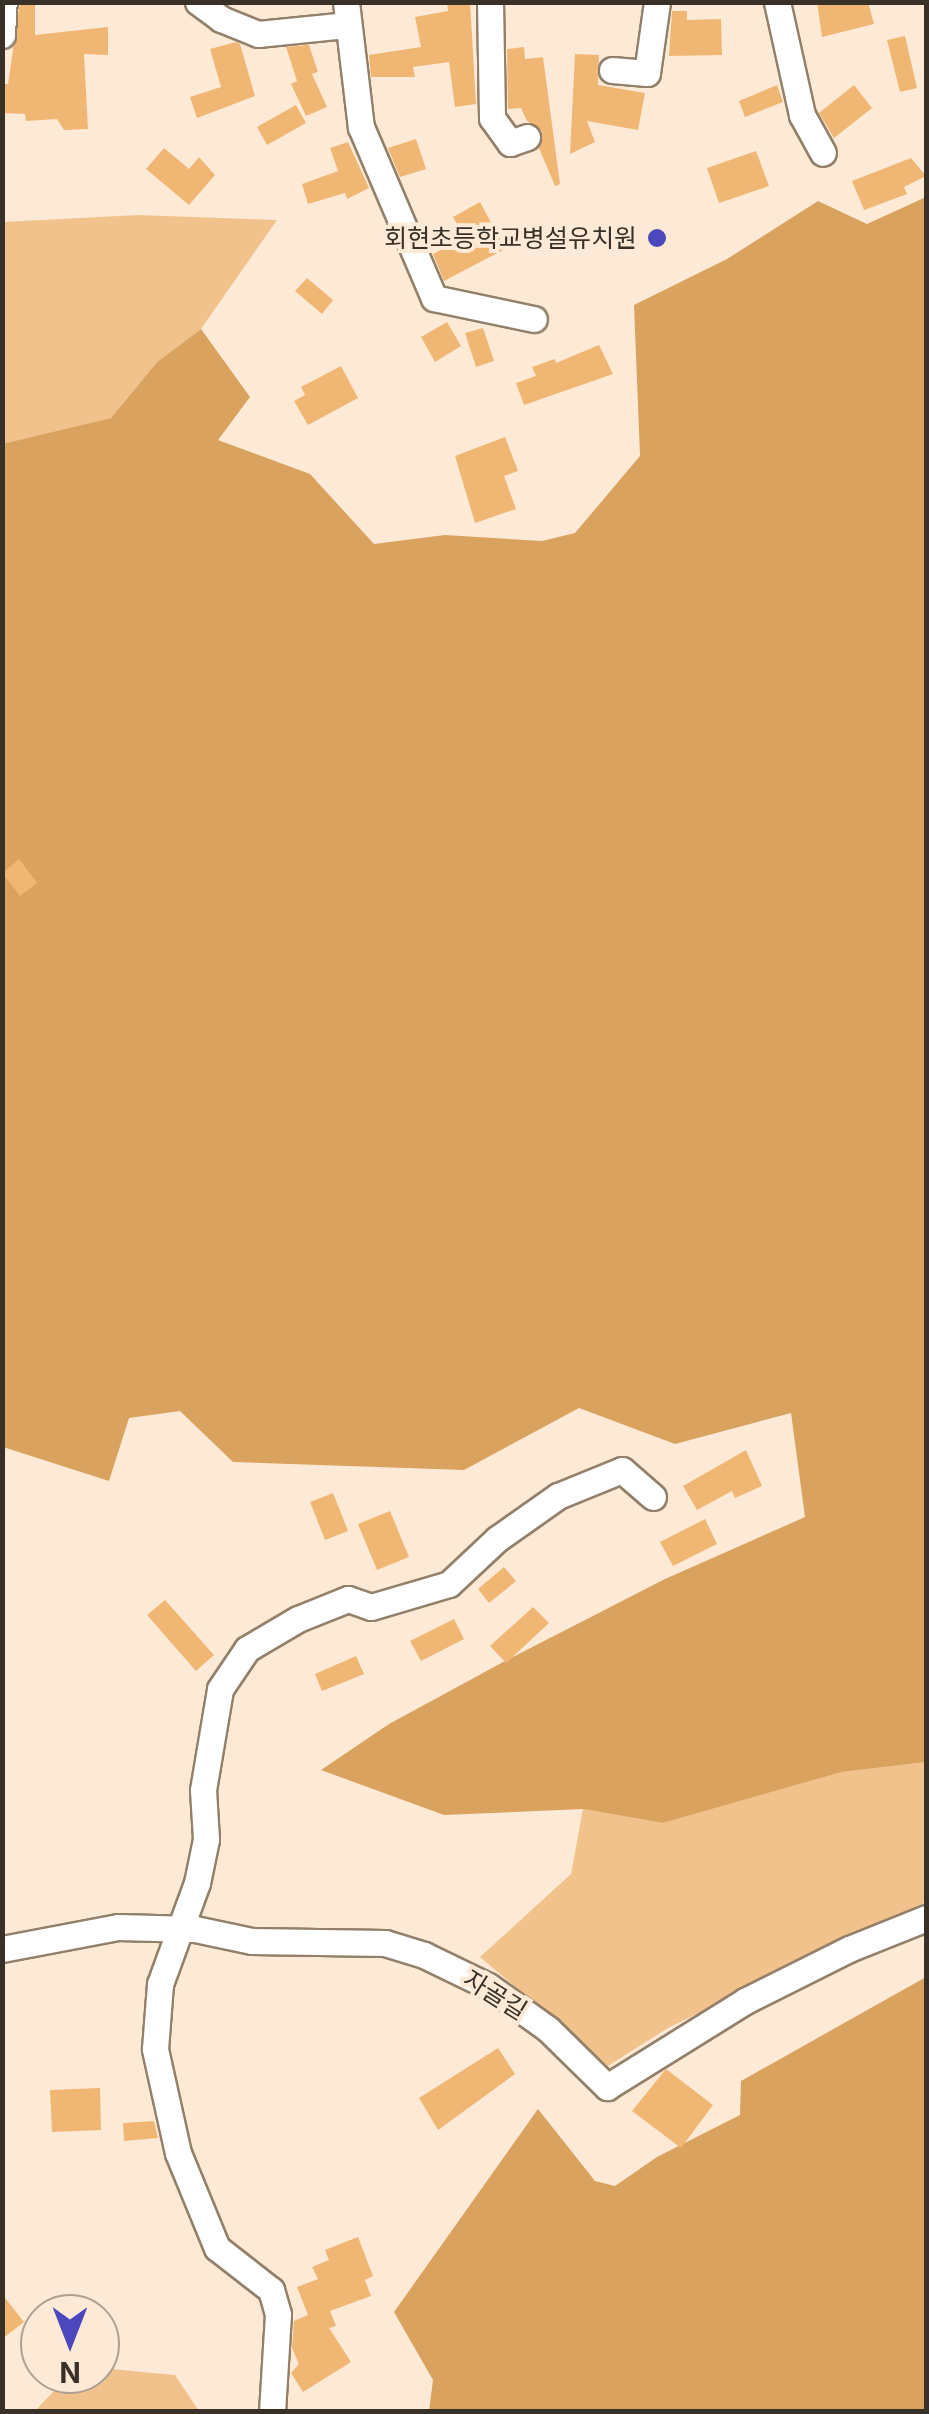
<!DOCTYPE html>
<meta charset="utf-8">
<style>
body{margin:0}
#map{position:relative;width:929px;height:2414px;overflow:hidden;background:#fcead7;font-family:Inter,"Noto Sans KR",sans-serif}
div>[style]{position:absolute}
.green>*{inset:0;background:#f2c28c}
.forest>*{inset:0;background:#daa25f}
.building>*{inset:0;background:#f0b774}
.roads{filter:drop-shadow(2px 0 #93806a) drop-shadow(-2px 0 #93806a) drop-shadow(0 2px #93806a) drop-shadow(0 -2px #93806a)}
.minor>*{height:25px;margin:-12.5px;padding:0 12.5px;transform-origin:12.5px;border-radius:12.5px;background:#fff}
.dots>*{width:28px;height:28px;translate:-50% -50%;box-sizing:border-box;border:5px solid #fcead7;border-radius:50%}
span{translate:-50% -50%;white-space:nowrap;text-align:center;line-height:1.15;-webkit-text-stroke:8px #fcead7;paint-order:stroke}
.poi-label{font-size:25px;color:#393027}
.right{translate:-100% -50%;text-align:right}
.street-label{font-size:25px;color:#393027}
.frame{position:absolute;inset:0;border:5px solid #393027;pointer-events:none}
.north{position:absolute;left:20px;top:2294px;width:100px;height:100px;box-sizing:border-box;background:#fcead7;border:2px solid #aea091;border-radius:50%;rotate:180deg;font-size:28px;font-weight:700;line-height:40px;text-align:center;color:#393027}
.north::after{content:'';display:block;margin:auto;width:35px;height:45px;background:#4d47bd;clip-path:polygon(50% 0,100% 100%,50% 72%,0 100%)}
</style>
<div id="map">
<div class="green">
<i style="clip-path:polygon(138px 215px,277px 220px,201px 329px,157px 362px,111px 418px,3px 444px,3px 222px)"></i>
<i style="clip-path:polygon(926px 1762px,926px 1902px,668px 2028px,608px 2066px,480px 1957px,571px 1874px,583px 1809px,663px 1823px,842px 1772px)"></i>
<i style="clip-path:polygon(100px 2368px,175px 2375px,199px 2411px,35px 2411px,70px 2374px,100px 2374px)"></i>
</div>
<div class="forest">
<i style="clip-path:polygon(926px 197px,926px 1762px,842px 1772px,663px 1823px,583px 1809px,444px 1815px,321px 1770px,389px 1724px,505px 1661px,665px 1579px,805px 1517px,791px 1413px,675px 1444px,579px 1408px,464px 1470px,233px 1462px,180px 1411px,129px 1418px,109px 1481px,3px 1447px,2px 444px,111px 418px,157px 362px,201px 329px,250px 397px,218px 440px,310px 474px,374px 544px,445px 535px,542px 541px,575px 533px,640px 456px,634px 305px,727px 259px,818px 201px,867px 224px)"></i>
<i style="clip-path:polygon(926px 1977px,926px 2411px,429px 2411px,433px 2380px,394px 2312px,538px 2109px,595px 2181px,615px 2186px,657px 2157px,740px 2115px,741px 2081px)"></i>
</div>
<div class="building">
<i style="clip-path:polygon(20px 2px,35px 2px,35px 35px,108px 27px,108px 55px,84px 54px,88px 129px,64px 130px,57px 119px,26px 121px,25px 114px,2px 113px,2px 84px,8px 84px)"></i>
<i style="clip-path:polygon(447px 2px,470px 2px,476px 104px,455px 107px,449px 62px,413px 67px,415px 77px,371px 77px,369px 55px,421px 47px,415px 17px,448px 11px)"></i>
<i style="clip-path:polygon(817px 2px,868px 2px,874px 24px,822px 37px)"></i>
<i style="clip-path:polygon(672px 11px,687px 11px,687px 20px,721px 19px,722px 55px,669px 56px)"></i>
<i style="clip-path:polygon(905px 36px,917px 88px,900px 92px,887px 40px)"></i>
<i style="clip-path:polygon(236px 42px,240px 44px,255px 96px,197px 118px,190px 97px,221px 87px,210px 49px)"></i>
<i style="clip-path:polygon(309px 45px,318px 72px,312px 74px,327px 107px,306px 116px,291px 84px,297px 81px,286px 47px)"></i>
<i style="clip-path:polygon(524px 47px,525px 59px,543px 57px,560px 184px,555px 186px,539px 148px,542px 131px,527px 121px,521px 108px,508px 109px,507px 49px)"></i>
<i style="clip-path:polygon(575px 54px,599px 55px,598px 85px,645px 93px,638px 130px,587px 121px,595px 142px,570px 154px)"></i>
<i style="clip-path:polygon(777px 85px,783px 102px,745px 117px,739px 101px)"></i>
<i style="clip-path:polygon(854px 85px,872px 108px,834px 138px,819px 113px)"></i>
<i style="clip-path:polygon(296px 105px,306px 123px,267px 145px,257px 127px)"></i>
<i style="clip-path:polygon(416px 139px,426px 169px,400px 177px,388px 148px)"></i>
<i style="clip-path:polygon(348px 142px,369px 188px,347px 199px,345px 193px,308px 204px,302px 184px,338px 171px,330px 148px)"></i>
<i style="clip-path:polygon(164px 148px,189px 169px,199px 157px,215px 175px,189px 205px,146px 169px)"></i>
<i style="clip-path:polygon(756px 151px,769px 186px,719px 203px,707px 168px)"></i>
<i style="clip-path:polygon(911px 158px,926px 176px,904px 187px,907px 194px,864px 210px,852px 181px)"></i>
<i style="clip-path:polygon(480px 202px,505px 249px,444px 281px,433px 254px,464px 237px,453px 217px)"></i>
<i style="clip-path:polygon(307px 278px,333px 300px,322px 314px,295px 291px)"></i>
<i style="clip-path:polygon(447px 322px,461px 346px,435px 362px,421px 337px)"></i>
<i style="clip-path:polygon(483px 328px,494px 361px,476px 367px,465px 333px)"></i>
<i style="clip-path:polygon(599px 345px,613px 374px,524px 405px,516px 383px,536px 376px,532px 367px,555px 359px,556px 363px)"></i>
<i style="clip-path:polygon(341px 366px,358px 398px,308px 425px,294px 401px,305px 395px,301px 387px)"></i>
<i style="clip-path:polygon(505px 437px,518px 471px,504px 476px,516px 509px,475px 523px,455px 456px)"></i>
<i style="clip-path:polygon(19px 859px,37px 883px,20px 896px,2px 873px)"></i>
<i style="clip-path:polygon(746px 1450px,762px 1486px,735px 1498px,732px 1491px,697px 1510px,683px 1486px)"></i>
<i style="clip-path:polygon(333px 1493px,348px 1531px,325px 1540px,310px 1502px)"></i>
<i style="clip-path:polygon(390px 1511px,409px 1557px,377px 1570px,358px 1524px)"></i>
<i style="clip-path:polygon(705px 1519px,717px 1544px,673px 1566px,660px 1542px)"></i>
<i style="clip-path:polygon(504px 1567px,516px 1581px,489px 1603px,478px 1589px)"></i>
<i style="clip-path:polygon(165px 1600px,214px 1655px,196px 1671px,147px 1615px)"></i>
<i style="clip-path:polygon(533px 1607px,549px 1623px,506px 1663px,490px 1646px)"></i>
<i style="clip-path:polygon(454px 1619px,464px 1639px,421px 1661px,410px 1641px)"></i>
<i style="clip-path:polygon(356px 1656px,364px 1674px,322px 1691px,315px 1674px)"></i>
<i style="clip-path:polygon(498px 2048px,515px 2074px,438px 2130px,419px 2098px)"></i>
<i style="clip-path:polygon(666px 2069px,713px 2105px,681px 2148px,632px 2111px)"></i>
<i style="clip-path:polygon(100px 2088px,101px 2130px,52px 2132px,50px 2090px)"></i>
<i style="clip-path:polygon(154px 2121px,158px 2138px,124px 2141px,123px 2123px)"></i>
<i style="clip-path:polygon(358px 2237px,373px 2276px,365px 2280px,371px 2296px,330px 2311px,336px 2326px,329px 2328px,351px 2362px,303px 2392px,291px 2373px,299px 2364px,292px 2348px,294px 2321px,308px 2315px,297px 2287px,318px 2279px,312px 2267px,329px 2260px,325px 2250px)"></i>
<i style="clip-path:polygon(2px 2294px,24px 2322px,2px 2339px)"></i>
</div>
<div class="roads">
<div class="minor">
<i style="left:198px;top:2px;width:29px;rotate:36deg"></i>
<i style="left:221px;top:19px;width:40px;rotate:22deg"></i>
<i style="left:258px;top:34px;width:88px;rotate:-5.8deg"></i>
<i style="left:346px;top:2px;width:126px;rotate:83.2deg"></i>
<i style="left:361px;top:127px;width:186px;rotate:66.9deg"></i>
<i style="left:434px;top:298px;width:102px;rotate:11.9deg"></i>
<i style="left:490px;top:2px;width:116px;rotate:89deg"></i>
<i style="left:492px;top:118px;width:31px;rotate:54deg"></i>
<i style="left:510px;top:143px;width:18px;rotate:-19deg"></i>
<i style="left:777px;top:2px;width:116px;rotate:77.5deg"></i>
<i style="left:802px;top:115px;width:43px;rotate:61.1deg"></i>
<i style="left:2px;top:35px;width:33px;rotate:-87deg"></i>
<i style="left:612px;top:70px;width:35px;rotate:5deg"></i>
<i style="left:647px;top:73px;width:72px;rotate:-82deg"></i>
<i style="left:2px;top:1949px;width:118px;rotate:-10.7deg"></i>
<i style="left:118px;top:1927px;width:77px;rotate:1.5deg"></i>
<i style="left:195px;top:1929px;width:58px;rotate:11.9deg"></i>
<i style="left:252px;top:1941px;width:133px;rotate:0.9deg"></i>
<i style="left:385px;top:1943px;width:41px;rotate:17.1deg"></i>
<i style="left:424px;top:1955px;width:71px;rotate:25.8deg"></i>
<i style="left:488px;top:1986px;width:74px;rotate:35.6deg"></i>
<i style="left:548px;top:2029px;width:83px;rotate:44.5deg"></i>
<i style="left:607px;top:2087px;width:163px;rotate:-31.9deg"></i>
<i style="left:745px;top:2001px;width:116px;rotate:-26.6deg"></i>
<i style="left:849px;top:1949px;width:83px;rotate:-21.9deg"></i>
<i style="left:272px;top:2412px;width:98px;rotate:-86.5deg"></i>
<i style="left:278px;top:2314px;width:25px;rotate:-106deg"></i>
<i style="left:271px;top:2290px;width:68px;rotate:-142.1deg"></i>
<i style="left:217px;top:2248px;width:103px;rotate:-112.3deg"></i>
<i style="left:178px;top:2153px;width:107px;rotate:-102.5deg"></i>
<i style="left:155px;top:2049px;width:65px;rotate:-85.6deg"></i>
<i style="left:160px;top:1984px;width:108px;rotate:-69.9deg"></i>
<i style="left:197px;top:1883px;width:45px;rotate:-78.4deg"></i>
<i style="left:206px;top:1839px;width:49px;rotate:-93.5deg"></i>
<i style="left:203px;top:1790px;width:102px;rotate:-80.4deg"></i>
<i style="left:220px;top:1689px;width:48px;rotate:-56deg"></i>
<i style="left:247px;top:1649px;width:59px;rotate:-30.5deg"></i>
<i style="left:298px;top:1619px;width:54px;rotate:-21.8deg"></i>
<i style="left:348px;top:1599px;width:24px;rotate:19deg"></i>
<i style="left:371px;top:1607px;width:81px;rotate:-16.4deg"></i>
<i style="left:449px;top:1584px;width:66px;rotate:-43.2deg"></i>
<i style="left:497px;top:1539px;width:75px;rotate:-35.2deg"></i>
<i style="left:558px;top:1496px;width:69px;rotate:-22.1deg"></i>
<i style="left:622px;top:1470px;width:41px;rotate:41.1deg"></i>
</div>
</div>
<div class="dots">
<i style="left:657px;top:238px;background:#4d47bd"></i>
</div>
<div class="poi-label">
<span class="right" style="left:637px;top:238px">회현초등학교병설유치원</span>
</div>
<div class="street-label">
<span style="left:495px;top:1995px;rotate:32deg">자골길</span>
</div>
<div class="frame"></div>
<div class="north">N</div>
</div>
